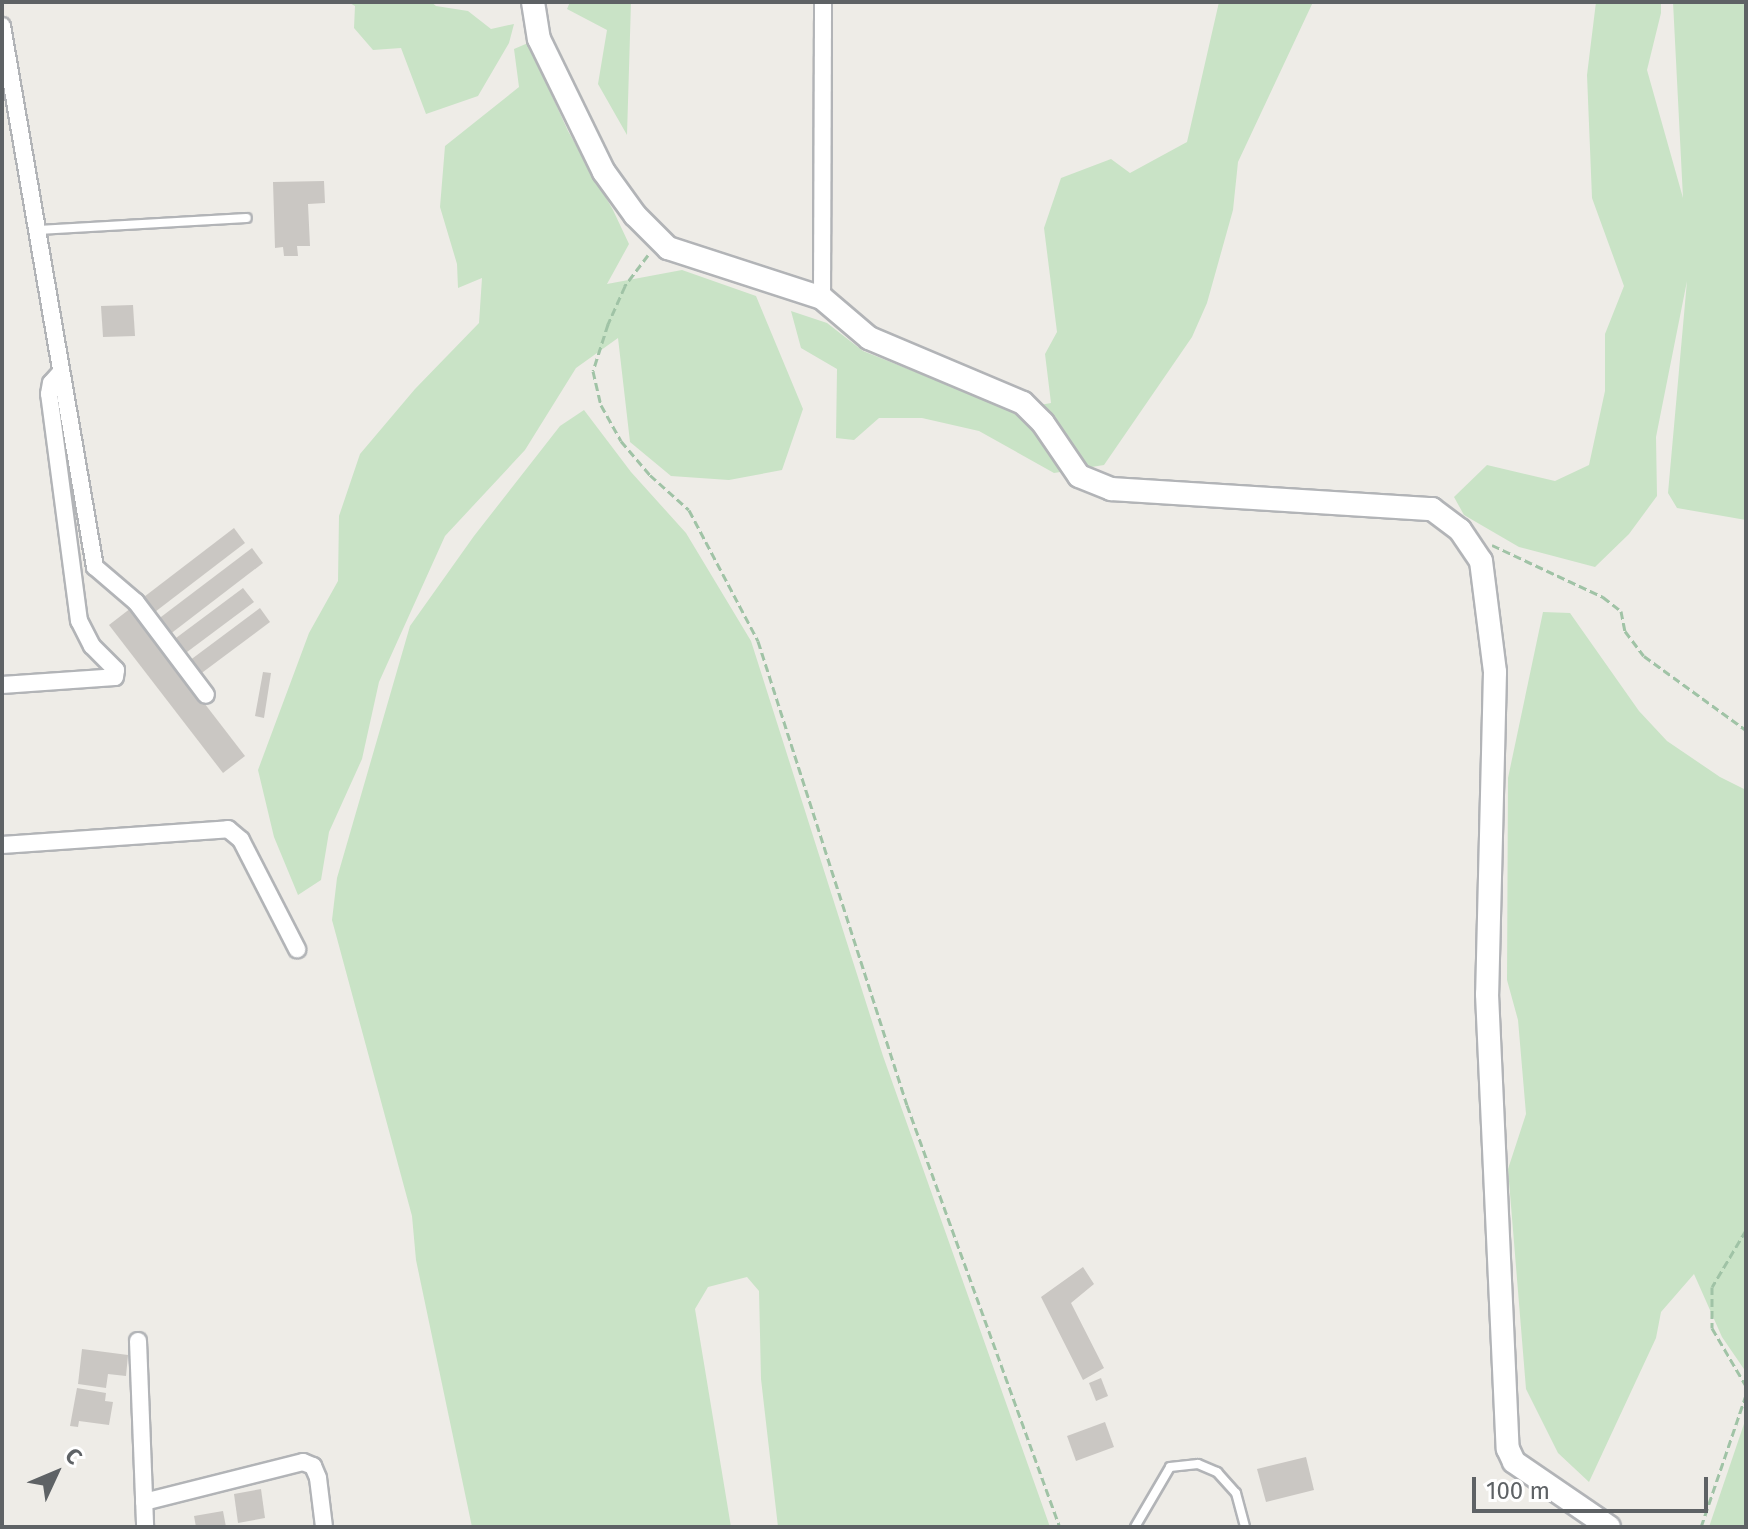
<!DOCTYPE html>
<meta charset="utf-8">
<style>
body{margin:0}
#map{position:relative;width:1748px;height:1529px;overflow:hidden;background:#eeece7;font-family:"Fira Sans",sans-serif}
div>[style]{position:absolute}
.green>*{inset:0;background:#c9e3c6}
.building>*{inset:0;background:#cac7c3}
.path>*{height:3px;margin-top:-1.5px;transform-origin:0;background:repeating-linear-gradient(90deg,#a0c3a6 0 8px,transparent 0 12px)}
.roads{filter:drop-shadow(2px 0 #b2b4b7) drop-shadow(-2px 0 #b2b4b7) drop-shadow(0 2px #b2b4b7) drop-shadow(0 -2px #b2b4b7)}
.lane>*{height:8px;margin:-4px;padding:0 4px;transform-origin:4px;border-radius:4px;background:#fff}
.street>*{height:16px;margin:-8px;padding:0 8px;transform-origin:8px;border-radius:8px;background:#fff}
.secondary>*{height:22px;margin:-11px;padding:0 11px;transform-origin:11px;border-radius:11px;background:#fff}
span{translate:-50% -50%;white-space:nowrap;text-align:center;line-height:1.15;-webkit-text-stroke:8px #fff;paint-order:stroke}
.frame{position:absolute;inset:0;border:4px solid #5e6265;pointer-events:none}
.north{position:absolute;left:16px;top:1433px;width:80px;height:80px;-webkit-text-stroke:6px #fff;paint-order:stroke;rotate:46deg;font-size:22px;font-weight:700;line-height:32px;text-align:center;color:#5e6265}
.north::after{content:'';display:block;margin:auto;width:28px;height:36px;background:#5e6265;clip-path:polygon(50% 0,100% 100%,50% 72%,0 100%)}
.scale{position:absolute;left:1472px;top:1477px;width:236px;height:36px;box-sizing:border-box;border:4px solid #5e6265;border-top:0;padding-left:10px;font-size:24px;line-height:28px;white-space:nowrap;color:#5e6265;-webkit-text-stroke:6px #fff;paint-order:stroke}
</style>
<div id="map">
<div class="green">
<i style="clip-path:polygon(348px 2px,431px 2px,436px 6px,468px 11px,491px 29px,514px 24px,509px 43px,478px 96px,426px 114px,401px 48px,373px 50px,354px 28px,355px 6px)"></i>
<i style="clip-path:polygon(570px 2px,631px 2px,627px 135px,598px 84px,607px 30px,567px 9px)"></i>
<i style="clip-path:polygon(1219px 2px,1313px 2px,1238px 162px,1233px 210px,1207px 303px,1192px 337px,1104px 465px,1054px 473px,979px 431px,922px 418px,879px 418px,854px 440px,836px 438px,837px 369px,801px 348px,791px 311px,827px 323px,863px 351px,1011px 410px,1051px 403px,1045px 354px,1057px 332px,1044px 228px,1061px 178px,1111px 159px,1130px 173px,1187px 142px)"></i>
<i style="clip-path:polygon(1596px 2px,1661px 2px,1661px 13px,1647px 70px,1683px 198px,1673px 2px,1746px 2px,1746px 520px,1677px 508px,1668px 493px,1687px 281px,1656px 437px,1657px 496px,1629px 534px,1595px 567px,1519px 547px,1464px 515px,1454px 497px,1487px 465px,1555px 481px,1589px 465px,1605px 391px,1605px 334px,1624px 286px,1592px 198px,1587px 75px)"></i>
<i style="clip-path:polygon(528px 43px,568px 131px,613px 210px,629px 244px,607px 284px,682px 270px,756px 296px,803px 409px,782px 470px,729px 480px,671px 476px,630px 442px,618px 338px,576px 368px,525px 450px,445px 536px,379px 682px,362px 759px,329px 832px,321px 880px,298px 895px,274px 837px,258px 770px,309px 633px,338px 581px,339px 516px,360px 454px,415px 389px,479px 323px,482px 278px,458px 288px,457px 264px,440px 207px,445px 146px,519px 87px,514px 49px)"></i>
<i style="clip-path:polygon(584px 410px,631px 472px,686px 533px,751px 641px,883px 1056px,1050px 1527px,778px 1527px,761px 1379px,759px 1291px,747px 1277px,708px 1287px,695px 1309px,731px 1527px,472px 1527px,416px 1260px,412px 1216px,332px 920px,337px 878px,410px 626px,474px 536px,560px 426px)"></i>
<i style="clip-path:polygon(1543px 612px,1570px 613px,1639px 711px,1667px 741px,1720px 777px,1746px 790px,1746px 1372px,1722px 1337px,1694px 1274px,1661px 1312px,1656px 1338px,1589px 1482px,1558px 1453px,1526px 1389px,1508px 1169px,1526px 1114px,1518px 1020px,1507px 980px,1508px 778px)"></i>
<i style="clip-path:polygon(1746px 1418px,1746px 1527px,1709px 1527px)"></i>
</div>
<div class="building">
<i style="clip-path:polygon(324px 181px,325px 203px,308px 204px,310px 246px,297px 246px,298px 256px,284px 256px,283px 247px,275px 248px,273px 182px)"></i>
<i style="clip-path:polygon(133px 305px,135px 336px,103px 337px,101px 306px)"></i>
<i style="clip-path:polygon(234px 528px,245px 543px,151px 615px,140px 600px)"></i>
<i style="clip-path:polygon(252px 548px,263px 563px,169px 635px,157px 620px)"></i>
<i style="clip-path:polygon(243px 588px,254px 602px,183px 655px,172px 641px)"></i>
<i style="clip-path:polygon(131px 608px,245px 756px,223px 773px,109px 625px)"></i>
<i style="clip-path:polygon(260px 608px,270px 622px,199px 675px,189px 661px)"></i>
<i style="clip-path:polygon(263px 672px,271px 673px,264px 718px,255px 716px)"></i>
<i style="clip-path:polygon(1083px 1267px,1094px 1284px,1071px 1303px,1104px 1368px,1083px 1380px,1041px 1297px)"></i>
<i style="clip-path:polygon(82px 1349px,128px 1355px,126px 1376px,108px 1374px,106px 1388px,78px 1384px)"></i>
<i style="clip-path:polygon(1101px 1378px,1108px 1396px,1096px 1401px,1089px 1383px)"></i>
<i style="clip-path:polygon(77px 1388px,106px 1393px,105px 1401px,113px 1402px,109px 1425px,79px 1421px,78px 1427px,70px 1426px)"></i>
<i style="clip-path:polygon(1105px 1422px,1114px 1447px,1076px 1461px,1067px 1436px)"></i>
<i style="clip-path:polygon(1306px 1457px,1314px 1490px,1266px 1502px,1257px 1469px)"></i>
<i style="clip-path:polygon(261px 1489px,265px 1518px,238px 1523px,234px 1494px)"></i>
<i style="clip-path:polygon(223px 1511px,226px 1527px,196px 1527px,194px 1516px)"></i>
</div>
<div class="path">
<i style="left:648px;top:255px;width:39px;rotate:127deg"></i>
<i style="left:625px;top:286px;width:42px;rotate:114.1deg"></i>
<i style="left:608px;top:324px;width:49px;rotate:107.7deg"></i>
<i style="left:593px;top:371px;width:35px;rotate:77deg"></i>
<i style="left:601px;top:405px;width:41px;rotate:60.9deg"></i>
<i style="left:621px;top:441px;width:45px;rotate:49.5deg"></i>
<i style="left:650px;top:475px;width:52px;rotate:41.9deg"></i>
<i style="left:689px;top:510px;width:148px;rotate:62.2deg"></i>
<i style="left:758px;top:641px;width:487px;rotate:72.2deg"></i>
<i style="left:907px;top:1105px;width:449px;rotate:70.1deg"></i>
<i style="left:1492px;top:545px;width:123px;rotate:25.1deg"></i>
<i style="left:1603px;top:597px;width:23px;rotate:38deg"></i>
<i style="left:1621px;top:611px;width:20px;rotate:79deg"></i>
<i style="left:1625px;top:631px;width:31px;rotate:53deg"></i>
<i style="left:1644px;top:656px;width:126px;rotate:36deg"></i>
<i style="left:1746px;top:1230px;width:66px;rotate:120.8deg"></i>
<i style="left:1712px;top:1287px;width:41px;rotate:90deg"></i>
<i style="left:1712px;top:1328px;width:67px;rotate:59.6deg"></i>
<i style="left:1701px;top:1527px;width:139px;rotate:-71.2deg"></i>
</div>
<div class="roads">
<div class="lane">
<i style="left:38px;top:230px;width:209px;rotate:-3.3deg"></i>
<i style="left:1135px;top:1527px;width:69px;rotate:-59.7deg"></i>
<i style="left:1170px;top:1467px;width:28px;rotate:-6deg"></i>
<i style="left:1198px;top:1464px;width:21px;rotate:23deg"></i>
<i style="left:1217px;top:1472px;width:28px;rotate:48deg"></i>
<i style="left:1236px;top:1493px;width:35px;rotate:75deg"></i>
</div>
<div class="street">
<i style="left:2px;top:26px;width:549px;rotate:80.25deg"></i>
<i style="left:95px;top:567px;width:54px;rotate:40.5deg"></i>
<i style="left:136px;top:602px;width:116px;rotate:53deg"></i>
<i style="left:822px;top:298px;width:296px;rotate:-89.8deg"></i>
<i style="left:2px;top:685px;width:113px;rotate:-4deg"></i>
<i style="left:115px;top:677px;width:7px;rotate:-82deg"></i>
<i style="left:116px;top:670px;width:34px;rotate:-135deg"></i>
<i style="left:92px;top:646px;width:28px;rotate:-117deg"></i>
<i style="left:79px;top:621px;width:229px;rotate:-97.5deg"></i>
<i style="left:49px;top:394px;width:11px;rotate:-80deg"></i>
<i style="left:51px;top:383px;width:15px;rotate:-48deg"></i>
<i style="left:2px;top:845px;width:227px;rotate:-4deg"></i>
<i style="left:228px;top:829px;width:17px;rotate:40deg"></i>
<i style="left:241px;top:840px;width:123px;rotate:62.8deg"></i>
<i style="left:138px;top:1341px;width:186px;rotate:87.8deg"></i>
<i style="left:144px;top:1502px;width:164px;rotate:-14.1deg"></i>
<i style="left:303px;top:1462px;width:11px;rotate:22deg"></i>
<i style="left:313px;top:1466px;width:13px;rotate:67deg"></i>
<i style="left:318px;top:1478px;width:49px;rotate:83deg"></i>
</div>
<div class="secondary">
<i style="left:533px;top:2px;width:37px;rotate:81deg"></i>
<i style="left:539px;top:39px;width:148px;rotate:64deg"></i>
<i style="left:604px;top:172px;width:53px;rotate:54.2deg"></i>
<i style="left:635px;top:215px;width:47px;rotate:45deg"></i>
<i style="left:668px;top:248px;width:162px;rotate:18deg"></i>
<i style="left:822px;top:298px;width:62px;rotate:40.4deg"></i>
<i style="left:869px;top:338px;width:167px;rotate:22.9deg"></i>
<i style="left:1023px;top:403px;width:28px;rotate:45deg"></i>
<i style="left:1043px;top:423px;width:64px;rotate:55.8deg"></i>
<i style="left:1079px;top:476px;width:35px;rotate:22deg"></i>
<i style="left:1111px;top:489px;width:322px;rotate:3.6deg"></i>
<i style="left:1432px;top:509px;width:35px;rotate:37deg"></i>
<i style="left:1460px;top:530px;width:37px;rotate:56deg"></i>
<i style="left:1481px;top:561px;width:112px;rotate:82.8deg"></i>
<i style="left:1495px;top:672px;width:322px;rotate:91.4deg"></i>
<i style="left:1487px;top:994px;width:455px;rotate:87.4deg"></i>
<i style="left:1508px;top:1449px;width:14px;rotate:65deg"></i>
<i style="left:1514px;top:1462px;width:115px;rotate:34.4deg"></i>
</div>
</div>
<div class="frame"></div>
<div class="north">С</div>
<div class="scale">100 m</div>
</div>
